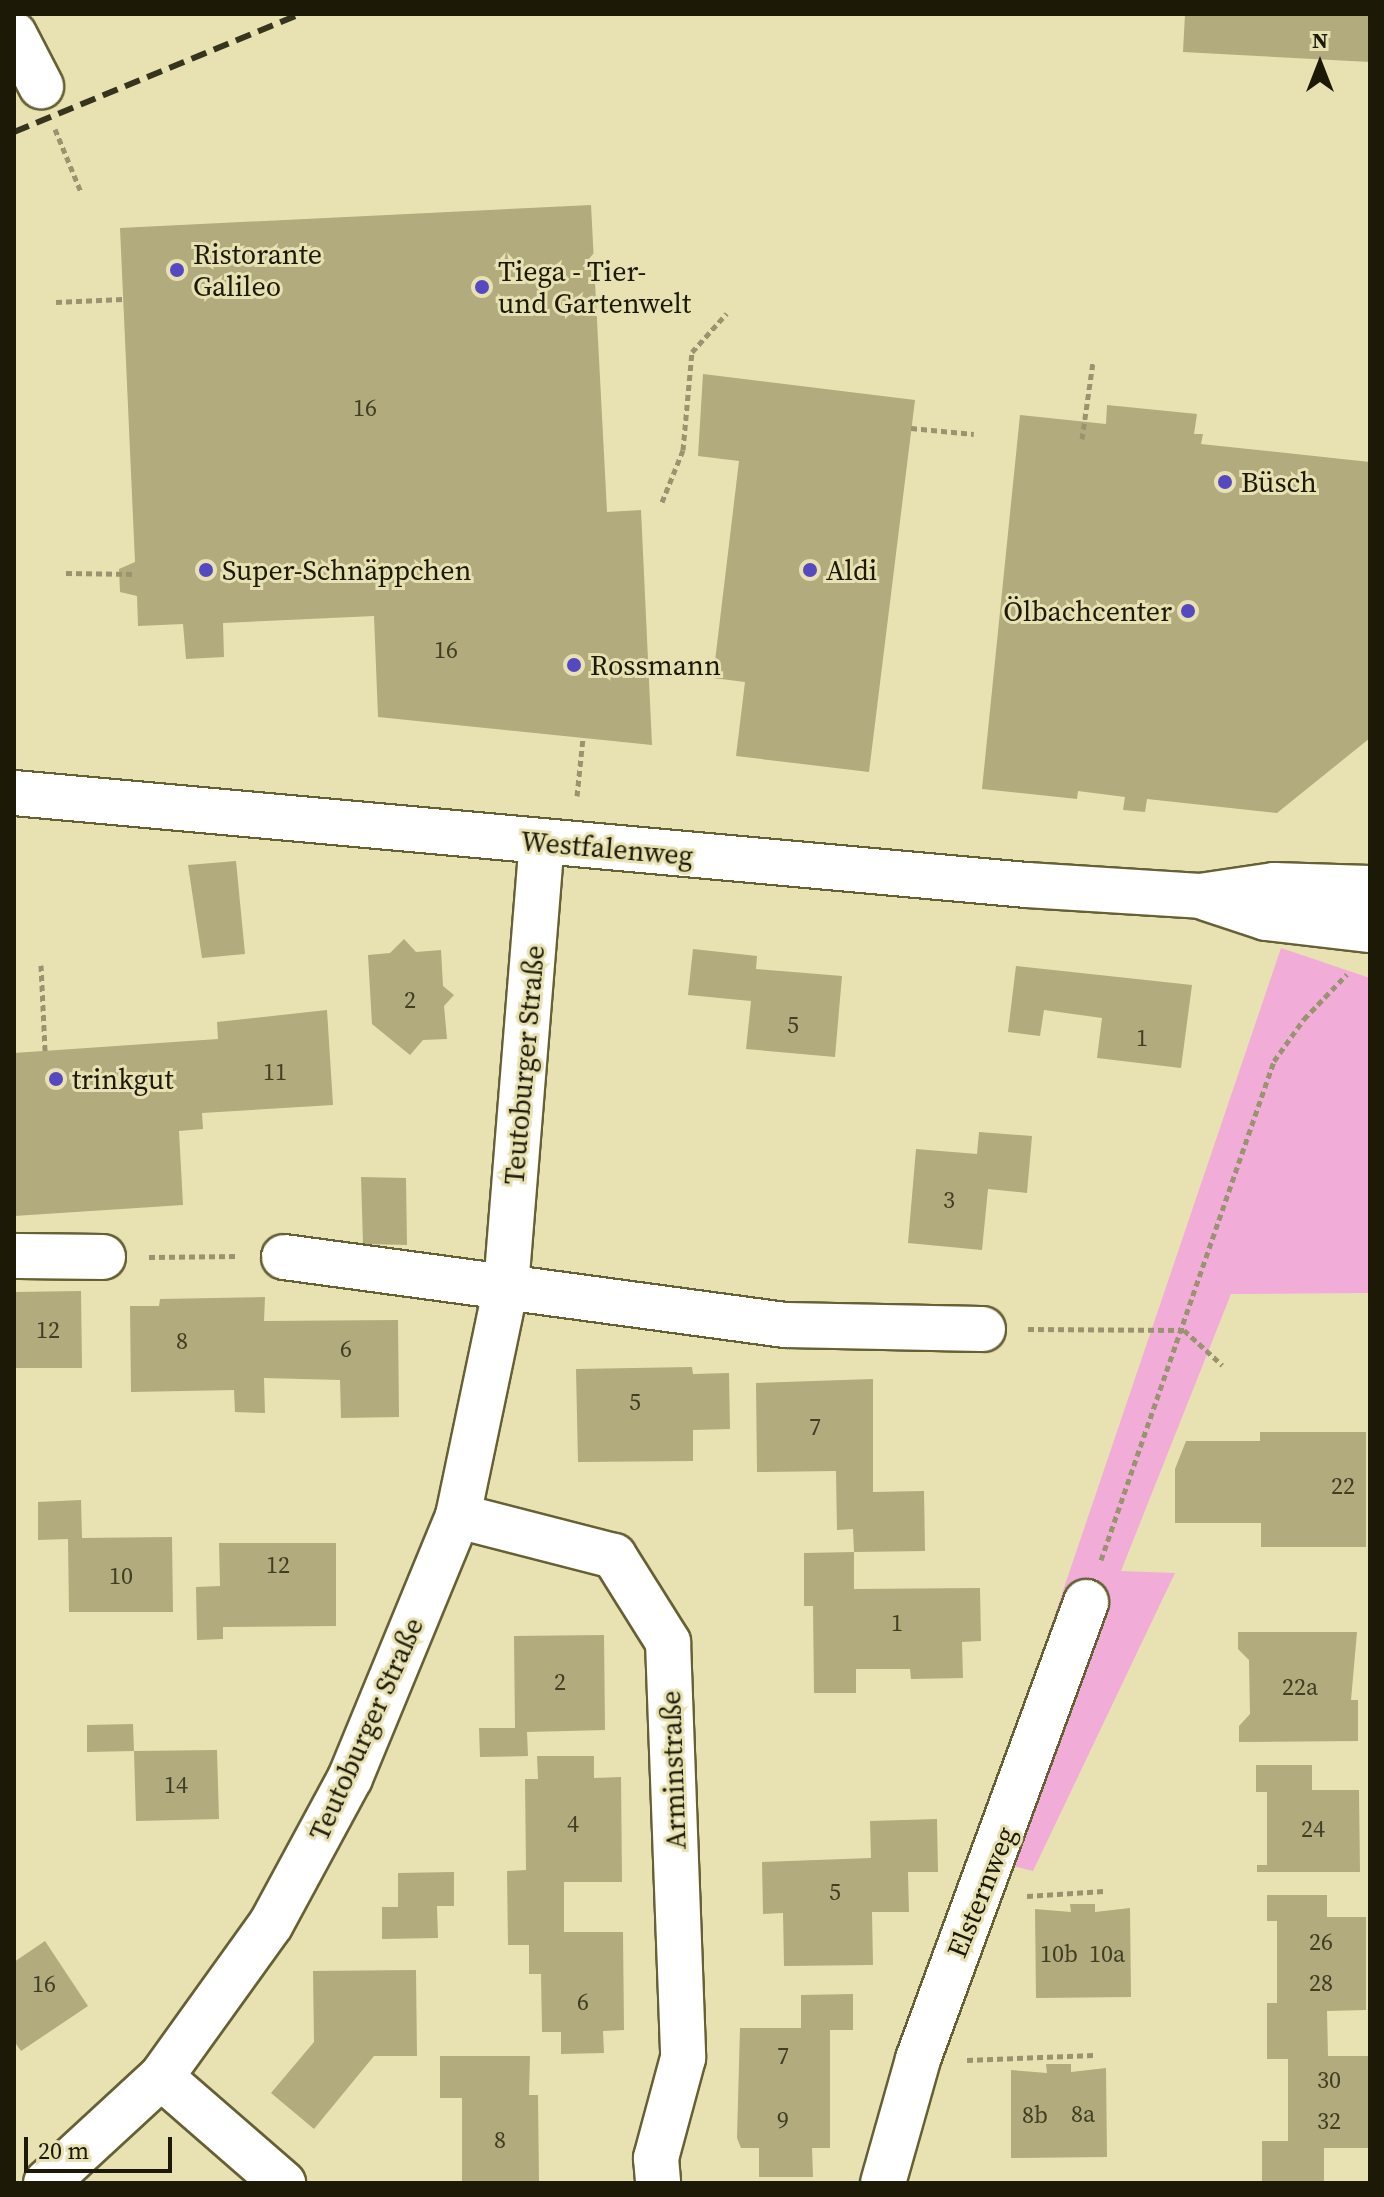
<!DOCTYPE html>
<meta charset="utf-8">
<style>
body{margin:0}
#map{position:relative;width:1384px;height:2197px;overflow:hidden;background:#e8e2b2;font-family:"Source Serif 4",serif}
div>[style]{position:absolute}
.green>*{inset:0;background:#f1add7}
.building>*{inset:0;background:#b1ab7d}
.path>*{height:5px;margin-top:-2.5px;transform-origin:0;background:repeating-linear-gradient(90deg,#99946f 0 6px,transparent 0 10px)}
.roads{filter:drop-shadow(2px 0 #666035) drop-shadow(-2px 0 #666035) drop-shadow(0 2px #666035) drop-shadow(0 -2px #666035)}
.minor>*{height:44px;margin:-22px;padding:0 22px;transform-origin:22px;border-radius:22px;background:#fff}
.rail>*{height:6px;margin-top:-3px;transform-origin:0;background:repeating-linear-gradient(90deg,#37341e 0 16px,transparent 0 24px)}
.dots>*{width:22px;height:22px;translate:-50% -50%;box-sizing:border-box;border:4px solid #e8e2b2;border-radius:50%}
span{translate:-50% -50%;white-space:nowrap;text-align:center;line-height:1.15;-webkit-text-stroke:6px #e8e2b2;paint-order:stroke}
.number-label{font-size:24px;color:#413e24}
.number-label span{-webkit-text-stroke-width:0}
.poi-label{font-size:28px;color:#1c1907}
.left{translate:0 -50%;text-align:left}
.right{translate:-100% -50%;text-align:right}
.street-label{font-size:28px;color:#1c1907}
.frame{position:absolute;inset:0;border:16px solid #1c1907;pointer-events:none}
.north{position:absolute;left:1280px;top:24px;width:80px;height:80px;-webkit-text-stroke:6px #e8e2b2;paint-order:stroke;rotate:0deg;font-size:22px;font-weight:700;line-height:32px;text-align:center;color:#1c1907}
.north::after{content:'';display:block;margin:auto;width:28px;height:36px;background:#1c1907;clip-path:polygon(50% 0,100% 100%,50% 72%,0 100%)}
.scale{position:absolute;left:24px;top:2137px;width:148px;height:36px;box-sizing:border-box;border:4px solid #1c1907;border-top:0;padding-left:10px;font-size:24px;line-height:28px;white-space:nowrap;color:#1c1907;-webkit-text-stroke:6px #e8e2b2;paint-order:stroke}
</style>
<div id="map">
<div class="green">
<i style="clip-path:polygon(1281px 948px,1370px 978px,1370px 1293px,1231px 1294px,1121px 1571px,1175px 1573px,1033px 1871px,973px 1856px)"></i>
</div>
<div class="building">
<i style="clip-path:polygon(1185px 14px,1370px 14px,1370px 62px,1183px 52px)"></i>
<i style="clip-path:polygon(591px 205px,607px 512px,641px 510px,652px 745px,378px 717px,374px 616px,223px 623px,224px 657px,186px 659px,183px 624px,138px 626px,137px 596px,120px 592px,119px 569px,135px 562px,120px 228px)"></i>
<i style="clip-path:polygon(703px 374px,915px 400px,869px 772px,736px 756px,745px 682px,713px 678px,739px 461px,698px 456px)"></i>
<i style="clip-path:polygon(1107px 405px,1197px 414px,1194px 434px,1203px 434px,1201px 444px,1370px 462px,1370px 738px,1277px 813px,1147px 799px,1145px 812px,1123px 810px,1125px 797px,1078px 791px,1077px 799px,982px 789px,1020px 415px,1106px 424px)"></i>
<i style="clip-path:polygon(236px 861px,245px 954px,202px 958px,188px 865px)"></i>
<i style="clip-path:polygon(404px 939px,416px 952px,441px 950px,443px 986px,454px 995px,444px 1006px,447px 1039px,423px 1040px,410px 1055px,372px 1024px,368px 955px,390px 953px)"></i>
<i style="clip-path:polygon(693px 949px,757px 956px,756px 969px,842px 976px,835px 1057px,746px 1049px,751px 1001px,688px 995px)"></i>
<i style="clip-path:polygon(1016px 966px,1192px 985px,1181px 1068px,1097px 1058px,1102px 1018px,1044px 1010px,1040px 1036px,1008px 1032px)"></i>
<i style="clip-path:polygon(327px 1010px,333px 1105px,202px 1113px,203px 1129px,179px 1131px,183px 1205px,14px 1216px,14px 1053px,218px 1039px,217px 1022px)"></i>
<i style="clip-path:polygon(979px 1132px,1032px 1136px,1027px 1193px,988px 1189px,982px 1250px,908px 1243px,916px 1149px,977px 1154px)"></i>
<i style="clip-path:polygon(361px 1177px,406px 1178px,407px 1245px,363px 1244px)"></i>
<i style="clip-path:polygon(81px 1291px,82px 1368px,14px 1368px,14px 1292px)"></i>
<i style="clip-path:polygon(265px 1297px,264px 1321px,398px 1320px,399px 1417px,341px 1418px,340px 1380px,264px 1378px,265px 1413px,235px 1412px,234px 1390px,131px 1392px,130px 1306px,159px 1306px,160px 1299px)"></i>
<i style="clip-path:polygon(692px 1367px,693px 1374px,729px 1373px,730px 1429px,693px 1430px,693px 1461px,578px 1462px,576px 1369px)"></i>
<i style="clip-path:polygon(873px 1379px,873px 1492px,924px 1491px,925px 1551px,854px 1552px,853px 1529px,837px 1530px,836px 1471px,757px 1472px,756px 1383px)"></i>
<i style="clip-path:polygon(1260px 1432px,1366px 1432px,1366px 1547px,1261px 1547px,1261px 1523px,1175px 1523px,1175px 1469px,1186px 1441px,1260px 1441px)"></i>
<i style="clip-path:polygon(81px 1500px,82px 1538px,172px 1537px,173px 1612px,69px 1612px,68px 1539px,38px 1540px,38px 1502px)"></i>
<i style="clip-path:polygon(219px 1543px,336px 1543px,336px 1626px,223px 1627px,223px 1639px,197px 1640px,196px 1587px,220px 1586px)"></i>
<i style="clip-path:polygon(854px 1552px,854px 1589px,980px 1588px,981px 1641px,962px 1642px,963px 1678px,911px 1679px,910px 1669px,856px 1669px,856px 1693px,814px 1693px,813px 1606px,804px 1606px,804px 1553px)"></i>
<i style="clip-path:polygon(1238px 1632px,1357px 1632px,1351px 1700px,1358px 1700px,1358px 1741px,1239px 1742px,1239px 1726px,1250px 1714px,1249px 1660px,1238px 1649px)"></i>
<i style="clip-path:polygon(604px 1635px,605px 1730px,527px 1732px,528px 1756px,480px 1757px,479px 1728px,515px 1728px,514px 1636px)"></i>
<i style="clip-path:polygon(133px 1724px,134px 1751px,217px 1750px,219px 1819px,136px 1821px,134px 1751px,87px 1752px,87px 1725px)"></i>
<i style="clip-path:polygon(537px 1756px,594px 1756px,594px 1778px,621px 1777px,622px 1882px,564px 1882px,564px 1932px,623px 1932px,624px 2030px,603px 2031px,604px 2053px,561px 2054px,561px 2032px,542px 2032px,541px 1974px,529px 1974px,529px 1945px,508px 1945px,507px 1871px,526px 1870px,525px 1779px,538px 1779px)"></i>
<i style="clip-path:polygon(1256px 1765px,1312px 1765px,1312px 1790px,1359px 1790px,1360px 1872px,1257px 1872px,1257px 1865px,1267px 1865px,1267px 1792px,1256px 1792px)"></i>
<i style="clip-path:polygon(937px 1819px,938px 1872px,908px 1872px,909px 1912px,872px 1912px,873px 1965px,784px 1966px,783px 1913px,763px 1914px,762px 1862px,871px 1858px,870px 1821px)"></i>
<i style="clip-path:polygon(454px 1872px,454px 1906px,437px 1906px,438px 1938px,382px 1939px,382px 1907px,398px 1907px,398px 1873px)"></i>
<i style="clip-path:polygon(1267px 1895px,1327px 1895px,1327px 1917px,1366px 1917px,1366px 2010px,1327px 2011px,1328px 2056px,1370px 2056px,1370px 2148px,1324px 2148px,1324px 2183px,1262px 2183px,1262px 2141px,1288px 2141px,1288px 2059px,1267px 2059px,1267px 2003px,1277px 2003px,1277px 1921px,1267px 1921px)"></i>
<i style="clip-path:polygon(1070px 1904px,1095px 1904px,1095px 1912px,1130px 1908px,1131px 1997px,1036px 1998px,1035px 1909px,1071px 1912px)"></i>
<i style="clip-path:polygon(45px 1941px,88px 2006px,21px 2051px,14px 2041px,14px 1962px)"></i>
<i style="clip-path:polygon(416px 1970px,417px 2056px,374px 2056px,314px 2129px,271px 2093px,314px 2042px,313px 1971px)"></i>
<i style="clip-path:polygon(853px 1994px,853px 2030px,830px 2030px,830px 2148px,812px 2148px,813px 2177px,759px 2177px,759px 2148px,741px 2148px,737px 2138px,740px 2028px,801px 2028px,801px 1995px)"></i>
<i style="clip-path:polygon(440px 2056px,530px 2056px,529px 2095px,538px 2095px,539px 2183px,462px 2183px,462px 2098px,440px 2098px)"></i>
<i style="clip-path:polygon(1046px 2064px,1071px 2064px,1071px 2072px,1106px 2068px,1107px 2157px,1011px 2158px,1011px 2070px,1047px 2073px)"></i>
</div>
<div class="path">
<i style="left:55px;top:129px;width:68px;rotate:67.6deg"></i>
<i style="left:56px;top:302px;width:67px;rotate:-2.6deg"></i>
<i style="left:911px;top:428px;width:63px;rotate:5.4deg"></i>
<i style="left:1082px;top:439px;width:78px;rotate:-81.9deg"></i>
<i style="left:662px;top:502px;width:56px;rotate:-68deg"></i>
<i style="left:683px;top:450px;width:98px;rotate:-84.8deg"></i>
<i style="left:692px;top:352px;width:52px;rotate:-48.1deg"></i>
<i style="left:66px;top:573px;width:70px;rotate:0.8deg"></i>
<i style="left:577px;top:796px;width:58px;rotate:-84.1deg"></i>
<i style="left:41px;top:965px;width:86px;rotate:87.3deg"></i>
<i style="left:149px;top:1257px;width:90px;rotate:-0.6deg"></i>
<i style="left:1028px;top:1329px;width:156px;rotate:0.4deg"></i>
<i style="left:1184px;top:1330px;width:52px;rotate:42.6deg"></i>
<i style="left:1101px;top:1560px;width:528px;rotate:-70.88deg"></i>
<i style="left:1274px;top:1061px;width:52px;rotate:-54.5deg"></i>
<i style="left:1304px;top:1019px;width:62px;rotate:-46.3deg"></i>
<i style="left:1027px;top:1896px;width:77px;rotate:-3.7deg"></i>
<i style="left:967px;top:2060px;width:127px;rotate:-2.3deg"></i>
</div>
<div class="roads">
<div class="minor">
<i style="left:14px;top:34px;width:59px;rotate:62.6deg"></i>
<i style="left:14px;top:793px;width:1017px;rotate:5.19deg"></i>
<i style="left:1027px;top:885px;width:173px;rotate:3.6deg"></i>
<i style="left:1200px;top:896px;width:75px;rotate:-8.5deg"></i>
<i style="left:1274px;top:885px;width:96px;rotate:1.8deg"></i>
<i style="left:1206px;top:898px;width:63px;rotate:18.4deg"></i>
<i style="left:1266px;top:918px;width:105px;rotate:6.6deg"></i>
<i style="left:14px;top:1256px;width:89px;rotate:0.6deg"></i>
<i style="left:284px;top:1257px;width:506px;rotate:7.73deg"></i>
<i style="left:785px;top:1325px;width:198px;rotate:1.2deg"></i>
<i style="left:458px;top:1516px;width:161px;rotate:14.4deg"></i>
<i style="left:614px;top:1556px;width:102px;rotate:57.9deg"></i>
<i style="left:668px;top:1642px;width:416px;rotate:87.9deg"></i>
<i style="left:683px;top:2058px;width:104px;rotate:105.1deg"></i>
<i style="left:656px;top:2158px;width:25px;rotate:85deg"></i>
<i style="left:161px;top:2077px;width:162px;rotate:41deg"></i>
<i style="left:46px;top:2183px;width:156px;rotate:-42.7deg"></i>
<i style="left:161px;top:2077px;width:188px;rotate:-54.3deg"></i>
<i style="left:271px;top:1924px;width:166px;rotate:-61.6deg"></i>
<i style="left:350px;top:1778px;width:283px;rotate:-67.6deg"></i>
<i style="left:458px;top:1516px;width:234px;rotate:-78.2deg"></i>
<i style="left:506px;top:1287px;width:445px;rotate:-85.4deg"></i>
<i style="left:883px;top:2183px;width:129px;rotate:-74.2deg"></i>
<i style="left:918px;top:2059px;width:487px;rotate:-69.8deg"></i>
</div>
</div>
<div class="rail">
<i style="left:14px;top:132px;width:309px;rotate:-22.4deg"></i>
</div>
<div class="dots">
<i style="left:177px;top:270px;background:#5449c0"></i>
<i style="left:482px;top:287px;background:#5449c0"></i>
<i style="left:1225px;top:482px;background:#5449c0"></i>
<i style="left:206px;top:570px;background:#5449c0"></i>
<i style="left:810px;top:570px;background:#5449c0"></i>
<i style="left:1188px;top:611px;background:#5449c0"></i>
<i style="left:574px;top:665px;background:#5449c0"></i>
<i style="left:56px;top:1079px;background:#5449c0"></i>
</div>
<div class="number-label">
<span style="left:365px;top:408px">16</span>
<span style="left:446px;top:650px">16</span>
<span style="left:410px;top:1000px">2</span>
<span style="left:793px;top:1025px">5</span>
<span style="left:1142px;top:1038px">1</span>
<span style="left:275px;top:1072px">11</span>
<span style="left:949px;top:1200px">3</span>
<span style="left:48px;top:1330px">12</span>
<span style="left:182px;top:1341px">8</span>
<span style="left:346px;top:1349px">6</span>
<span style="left:635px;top:1402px">5</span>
<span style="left:815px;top:1427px">7</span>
<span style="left:1343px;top:1486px">22</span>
<span style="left:278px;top:1565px">12</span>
<span style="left:121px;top:1576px">10</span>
<span style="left:897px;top:1623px">1</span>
<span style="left:560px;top:1682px">2</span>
<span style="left:1300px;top:1687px">22a</span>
<span style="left:176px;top:1785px">14</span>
<span style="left:573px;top:1824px">4</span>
<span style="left:1313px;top:1829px">24</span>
<span style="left:835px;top:1892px">5</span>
<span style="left:1321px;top:1942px">26</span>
<span style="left:1059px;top:1954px">10b</span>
<span style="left:1107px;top:1954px">10a</span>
<span style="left:1321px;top:1983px">28</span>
<span style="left:44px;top:1984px">16</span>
<span style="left:583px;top:2002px">6</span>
<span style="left:783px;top:2056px">7</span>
<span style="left:1329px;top:2080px">30</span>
<span style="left:1083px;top:2114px">8a</span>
<span style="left:1035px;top:2115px">8b</span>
<span style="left:783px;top:2120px">9</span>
<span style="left:1329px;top:2121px">32</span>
<span style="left:500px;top:2140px">8</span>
</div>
<div class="poi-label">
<span class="left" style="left:193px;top:270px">Ristorante<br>Galileo</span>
<span class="left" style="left:498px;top:287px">Tiega - Tier-<br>und Gartenwelt</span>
<span class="left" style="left:1241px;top:482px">Büsch</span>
<span class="left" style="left:222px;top:570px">Super-Schnäppchen</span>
<span class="left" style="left:826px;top:570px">Aldi</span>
<span class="right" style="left:1172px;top:611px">Ölbachcenter</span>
<span class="left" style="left:590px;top:665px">Rossmann</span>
<span class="left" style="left:72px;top:1079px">trinkgut</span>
</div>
<div class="street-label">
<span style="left:607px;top:848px;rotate:5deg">Westfalenweg</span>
<span style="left:524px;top:1065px;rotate:-85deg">Teutoburger Straße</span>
<span style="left:366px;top:1729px;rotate:-66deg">Teutoburger Straße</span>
<span style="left:673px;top:1770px;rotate:-92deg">Arminstraße</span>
<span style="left:981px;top:1892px;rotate:-68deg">Elsternweg</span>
</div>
<div class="frame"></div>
<div class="north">N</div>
<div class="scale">20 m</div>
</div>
